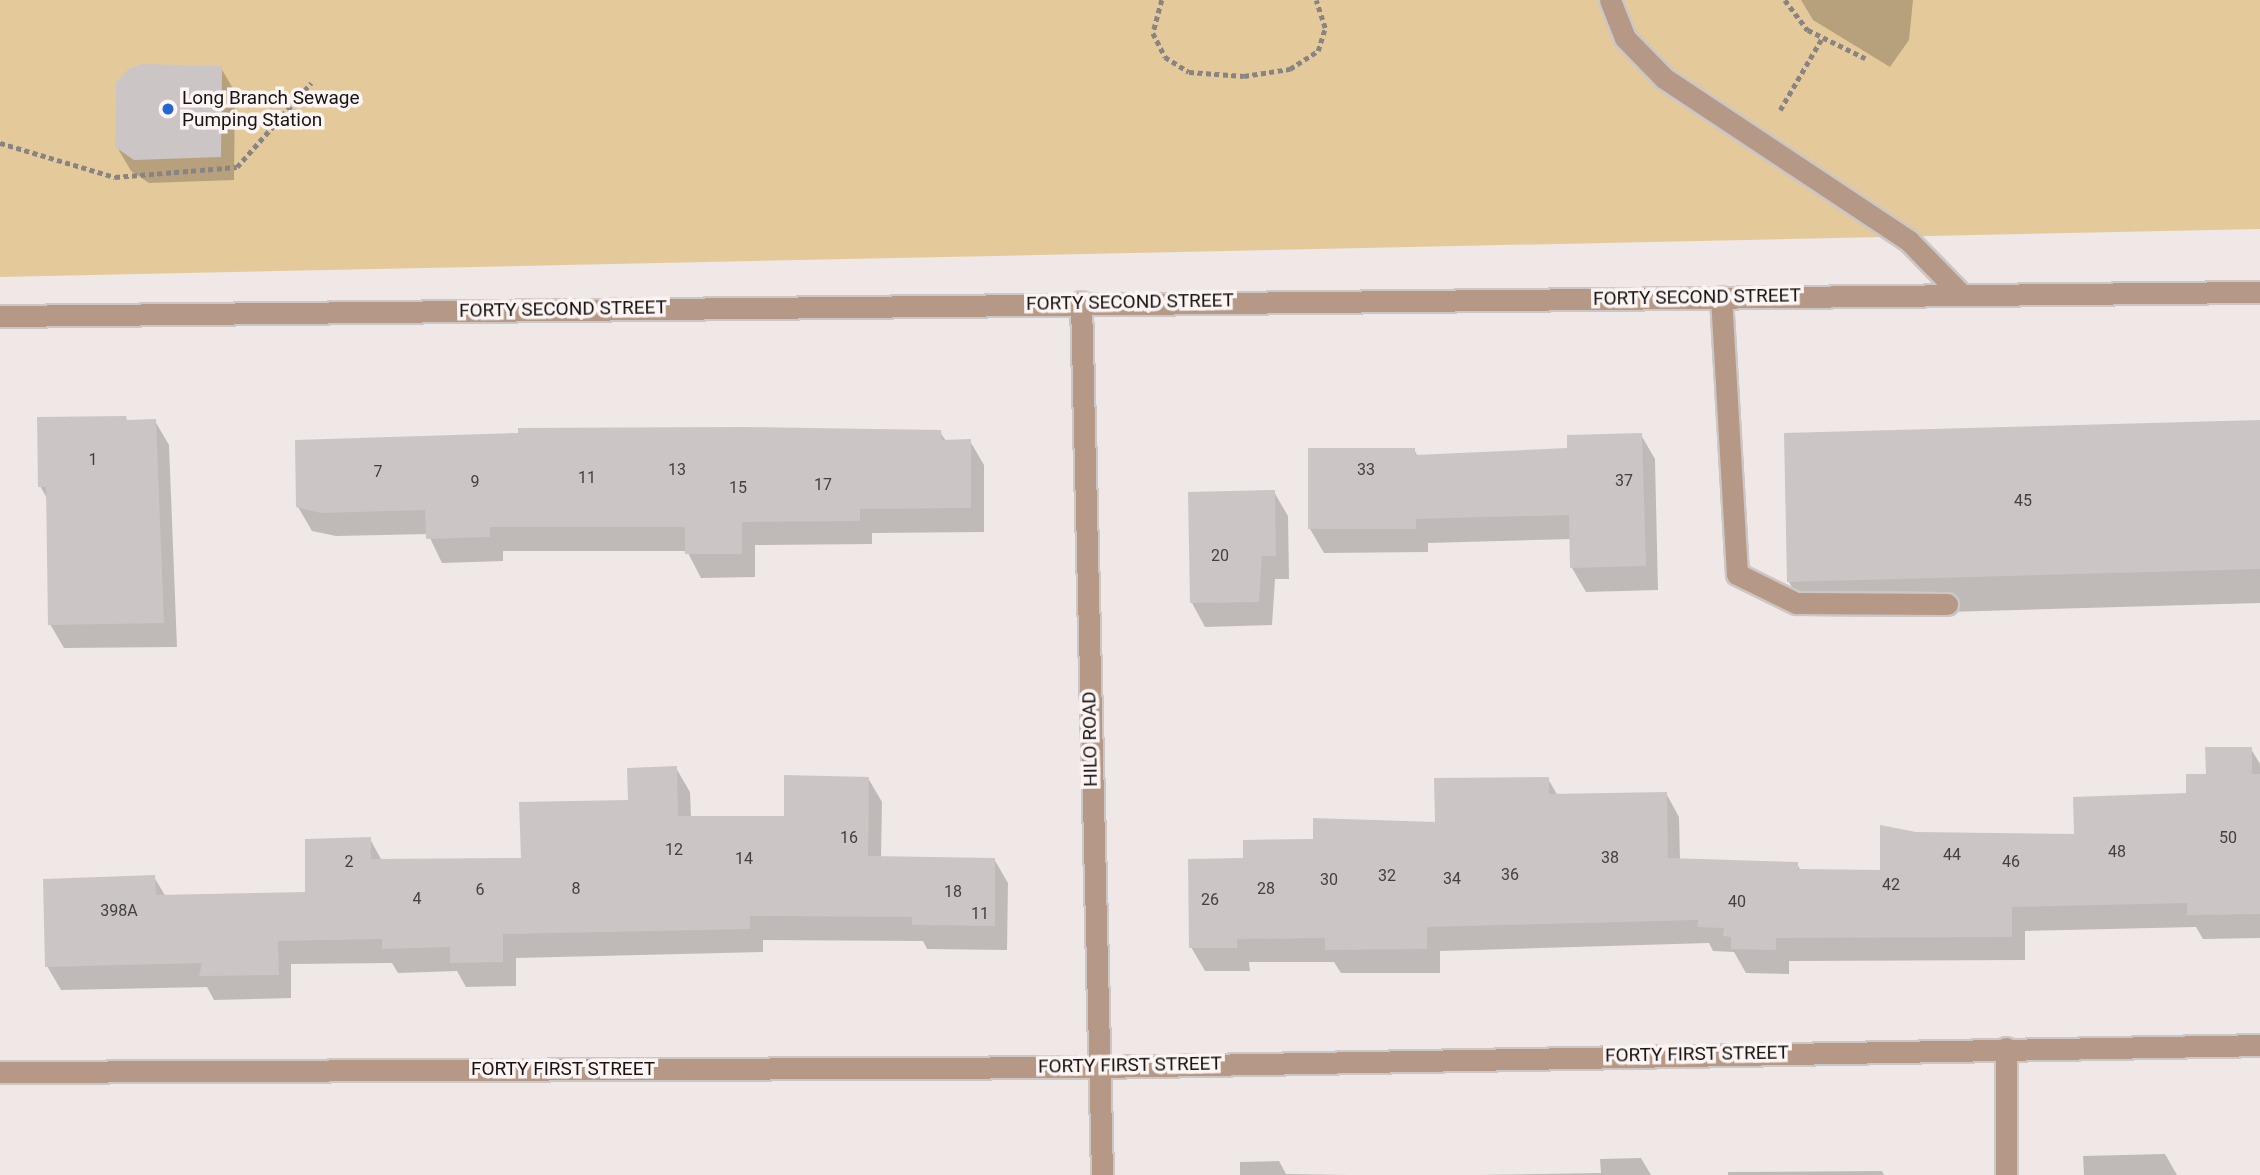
<!DOCTYPE html>
<style>
body{margin:0}
#map{position:relative;width:2260px;height:1175px;overflow:hidden;background:#efe8e6;font-family:Roboto,sans-serif}
div>[style]{position:absolute}
.green>*{inset:0;background:#e4ca9b}
.shadow>*{inset:0;background:#0003}
.building>*{inset:0;background:#ccc5c6}
.path>*{height:4.5px;margin-top:-2.25px;transform-origin:0;background:repeating-linear-gradient(90deg,#898483 0 5px,transparent 0 8.5px)}
.roads{filter:drop-shadow(2px 0 #ccc6c4) drop-shadow(-2px 0 #ccc6c4) drop-shadow(0 2px #ccc6c4) drop-shadow(0 -2px #ccc6c4)}
.lane>*{height:21px;margin:-10.5px;padding:0 10.5px;transform-origin:10.5px;border-radius:10.5px;background:#b59885}
.street>*{height:21px;margin:-10.5px;padding:0 10.5px;transform-origin:10.5px;border-radius:10.5px;background:#b59885}
.dots>*{width:19px;height:19px;translate:-50% -50%;box-sizing:border-box;border:4px solid #fdf5f4;border-radius:50%}
span{translate:-50% -50%;white-space:nowrap;text-align:center;line-height:1.15;-webkit-text-stroke:7px #fdf5f4;paint-order:stroke}
.number-label{font-size:16px;color:#444040}
.number-label span{-webkit-text-stroke-width:0}
.poi-label{font-size:19px;color:#171413}
.left{translate:0 -50%;text-align:left}
.street-label{font-size:19px;color:#171413}
</style>
<div id="map">
<div class="green">
<i style="clip-path:polygon(0 0,2260px 0,2260px 229px,0 277px)"></i>
</div>
<div class="shadow">
<i style="clip-path:polygon(1801px 0,1913px 0,1909px 40px,1890px 67px,1813px 20px)"></i>
<i style="clip-path:polygon(221px 68px,235px 92px,234px 180px,149px 183px,131px 171px,117px 147px)"></i>
<i style="clip-path:polygon(155px 421px,169px 445px,177px 647px,64px 648px,50px 624px,48px 500px,40px 486px)"></i>
<i style="clip-path:polygon(2260px 422px,2260px 603px,1809px 616px,1789px 582px)"></i>
<i style="clip-path:polygon(940px 432px,946px 441px,970px 441px,984px 465px,984px 532px,872px 533px,872px 544px,755px 545px,755px 577px,701px 578px,687px 551px,503px 551px,503px 561px,442px 563px,428px 534px,336px 536px,312px 531px,298px 507px)"></i>
<i style="clip-path:polygon(1641px 435px,1655px 459px,1658px 590px,1586px 592px,1572px 568px,1571px 539px,1428px 543px,1428px 552px,1324px 553px,1310px 529px,1414px 449px,1418px 457px,1569px 449px)"></i>
<i style="clip-path:polygon(1274px 492px,1288px 516px,1289px 579px,1275px 579px,1272px 625px,1205px 627px,1192px 603px)"></i>
<i style="clip-path:polygon(2251px 749px,2260px 764px,2260px 938px,2203px 939px,2196px 927px,2025px 931px,2025px 960px,1789px 961px,1789px 974px,1746px 973px,1734px 952px,1713px 951px,1709px 943px,1440px 951px,1440px 973px,1341px 973px,1334px 962px,1249px 962px,1250px 971px,1205px 971px,1191px 947px,1244px 859px,1314px 841px,1436px 824px,1548px 779px,1558px 796px,1666px 793px,1679px 817px,1680px 861px,1797px 864px,1801px 871px,1882px 872px,1916px 834px,2076px 835px,2188px 795px,2208px 776px)"></i>
<i style="clip-path:polygon(676px 768px,690px 792px,691px 818px,786px 818px,868px 778px,882px 802px,881px 858px,994px 859px,1008px 883px,1007px 950px,927px 949px,923px 941px,763px 940px,763px 952px,516px 958px,516px 986px,466px 987px,457px 971px,398px 973px,392px 963px,291px 964px,291px 998px,214px 1000px,207px 987px,61px 990px,47px 966px,154px 877px,166px 897px,307px 894px,370px 839px,382px 861px,523px 860px,629px 801px)"></i>
<i style="clip-path:polygon(2165px 1154px,2177px 1175px,2084px 1175px,2083px 1156px)"></i>
<i style="clip-path:polygon(1641px 1158px,1651px 1175px,1477px 1175px,1601px 1173px,1600px 1159px)"></i>
<i style="clip-path:polygon(1279px 1161px,1286px 1174px,1350px 1175px,1240px 1175px,1240px 1162px)"></i>
<i style="clip-path:polygon(1882px 1171px,1884px 1175px,1728px 1175px,1728px 1172px)"></i>
</div>
<div class="building">
<i style="clip-path:polygon(142px 64px,222px 66px,221px 157px,134px 160px,115px 147px,116px 83px,128px 69px)"></i>
<i style="clip-path:polygon(126px 416px,127px 420px,156px 419px,164px 623px,48px 625px,46px 487px,38px 487px,37px 417px)"></i>
<i style="clip-path:polygon(2260px 420px,2260px 569px,1787px 582px,1784px 433px)"></i>
<i style="clip-path:polygon(741px 427px,941px 430px,942px 440px,971px 439px,971px 508px,860px 509px,860px 521px,742px 522px,742px 554px,685px 554px,685px 527px,490px 527px,490px 537px,426px 539px,425px 510px,321px 513px,296px 507px,295px 440px,518px 433px,518px 428px)"></i>
<i style="clip-path:polygon(1642px 433px,1646px 566px,1570px 568px,1569px 515px,1416px 519px,1416px 529px,1308px 529px,1308px 448px,1415px 448px,1415px 455px,1567px 448px,1567px 435px)"></i>
<i style="clip-path:polygon(1275px 490px,1276px 556px,1262px 556px,1259px 602px,1190px 603px,1188px 492px)"></i>
<i style="clip-path:polygon(2205px 747px,2252px 747px,2252px 774px,2260px 774px,2260px 914px,2187px 915px,2187px 903px,2012px 907px,2012px 937px,1776px 938px,1776px 950px,1731px 949px,1731px 937px,1723px 936px,1724px 928px,1697px 927px,1698px 920px,1427px 927px,1427px 949px,1325px 950px,1325px 938px,1237px 939px,1237px 948px,1189px 948px,1188px 859px,1243px 858px,1243px 840px,1313px 839px,1313px 818px,1435px 822px,1434px 778px,1549px 777px,1549px 794px,1667px 792px,1668px 858px,1798px 862px,1798px 869px,1880px 870px,1880px 825px,1916px 832px,2074px 834px,2073px 797px,2186px 793px,2186px 774px,2206px 774px)"></i>
<i style="clip-path:polygon(677px 766px,678px 816px,784px 816px,784px 775px,869px 777px,868px 856px,995px 858px,995px 926px,912px 925px,912px 917px,750px 916px,750px 929px,503px 934px,503px 962px,450px 963px,450px 947px,382px 949px,382px 939px,278px 941px,279px 975px,199px 976px,202px 963px,45px 967px,43px 879px,155px 875px,156px 895px,305px 892px,305px 839px,371px 837px,371px 859px,521px 858px,519px 802px,628px 800px,627px 768px)"></i>
</div>
<div class="path">
<i style="left:1162px;top:0;width:34px;rotate:105deg"></i>
<i style="left:1153px;top:33px;width:27px;rotate:63deg"></i>
<i style="left:1165px;top:57px;width:28px;rotate:32deg"></i>
<i style="left:1189px;top:72px;width:55px;rotate:4.2deg"></i>
<i style="left:1244px;top:76px;width:47px;rotate:-8.7deg"></i>
<i style="left:1290px;top:69px;width:33px;rotate:-33deg"></i>
<i style="left:1318px;top:51px;width:24px;rotate:-73deg"></i>
<i style="left:1325px;top:28px;width:29px;rotate:-108deg"></i>
<i style="left:1785px;top:0;width:38px;rotate:53deg"></i>
<i style="left:1808px;top:30px;width:64px;rotate:26.2deg"></i>
<i style="left:1780px;top:110px;width:83px;rotate:-59.7deg"></i>
<i style="left:0;top:143px;width:120px;rotate:16.5deg"></i>
<i style="left:115px;top:177px;width:122px;rotate:-4.7deg"></i>
<i style="left:237px;top:167px;width:112px;rotate:-48.6deg"></i>
</div>
<div class="roads">
<div class="lane">
<i style="left:1610px;top:0;width:41px;rotate:68.5deg"></i>
<i style="left:1625px;top:38px;width:56px;rotate:45.7deg"></i>
<i style="left:1664px;top:78px;width:294px;rotate:33.6deg"></i>
<i style="left:1909px;top:241px;width:73px;rotate:45.6deg"></i>
<i style="left:1721px;top:297px;width:277px;rotate:86.7deg"></i>
<i style="left:1737px;top:574px;width:66px;rotate:26.2deg"></i>
<i style="left:1796px;top:603px;width:151px;rotate:0.4deg"></i>
</div>
<div class="street">
<i style="left:1081px;top:302px;width:873px;rotate:88.62deg"></i>
<i style="left:0;top:316px;width:2260px;rotate:-0.61deg"></i>
<i style="left:2006px;top:1048px;width:127px;rotate:90deg"></i>
<i style="left:0;top:1072px;width:1098px;rotate:-0.26deg"></i>
<i style="left:1098px;top:1067px;width:1162px;rotate:-1.08deg"></i>
</div>
</div>
<div class="dots">
<i style="left:168px;top:109px;background:#2466d2"></i>
</div>
<div class="number-label">
<span style="left:93px;top:460px">1</span>
<span style="left:677px;top:470px">13</span>
<span style="left:1366px;top:470px">33</span>
<span style="left:378px;top:472px">7</span>
<span style="left:587px;top:478px">11</span>
<span style="left:1624px;top:481px">37</span>
<span style="left:475px;top:482px">9</span>
<span style="left:823px;top:485px">17</span>
<span style="left:738px;top:488px">15</span>
<span style="left:2023px;top:501px">45</span>
<span style="left:1220px;top:556px">20</span>
<span style="left:849px;top:838px">16</span>
<span style="left:2228px;top:838px">50</span>
<span style="left:674px;top:850px">12</span>
<span style="left:2117px;top:852px">48</span>
<span style="left:1952px;top:855px">44</span>
<span style="left:1610px;top:858px">38</span>
<span style="left:744px;top:859px">14</span>
<span style="left:349px;top:862px">2</span>
<span style="left:2011px;top:862px">46</span>
<span style="left:1510px;top:875px">36</span>
<span style="left:1387px;top:876px">32</span>
<span style="left:1452px;top:879px">34</span>
<span style="left:1329px;top:880px">30</span>
<span style="left:1891px;top:885px">42</span>
<span style="left:576px;top:889px">8</span>
<span style="left:1266px;top:889px">28</span>
<span style="left:480px;top:890px">6</span>
<span style="left:953px;top:892px">18</span>
<span style="left:417px;top:899px">4</span>
<span style="left:1210px;top:900px">26</span>
<span style="left:1737px;top:902px">40</span>
<span style="left:119px;top:911px">398A</span>
<span style="left:980px;top:914px">11</span>
</div>
<div class="poi-label">
<span class="left" style="left:182px;top:109px">Long Branch Sewage<br>Pumping Station</span>
</div>
<div class="street-label">
<span style="left:1697px;top:297px;rotate:-1deg">FORTY SECOND STREET</span>
<span style="left:1130px;top:302px;rotate:-1deg">FORTY SECOND STREET</span>
<span style="left:563px;top:309px;rotate:-1deg">FORTY SECOND STREET</span>
<span style="left:1090px;top:739px;rotate:-91deg">HILO ROAD</span>
<span style="left:1697px;top:1054px;rotate:-1deg">FORTY FIRST STREET</span>
<span style="left:1130px;top:1065px;rotate:-1deg">FORTY FIRST STREET</span>
<span style="left:563px;top:1069px">FORTY FIRST STREET</span>
</div>
</div>
